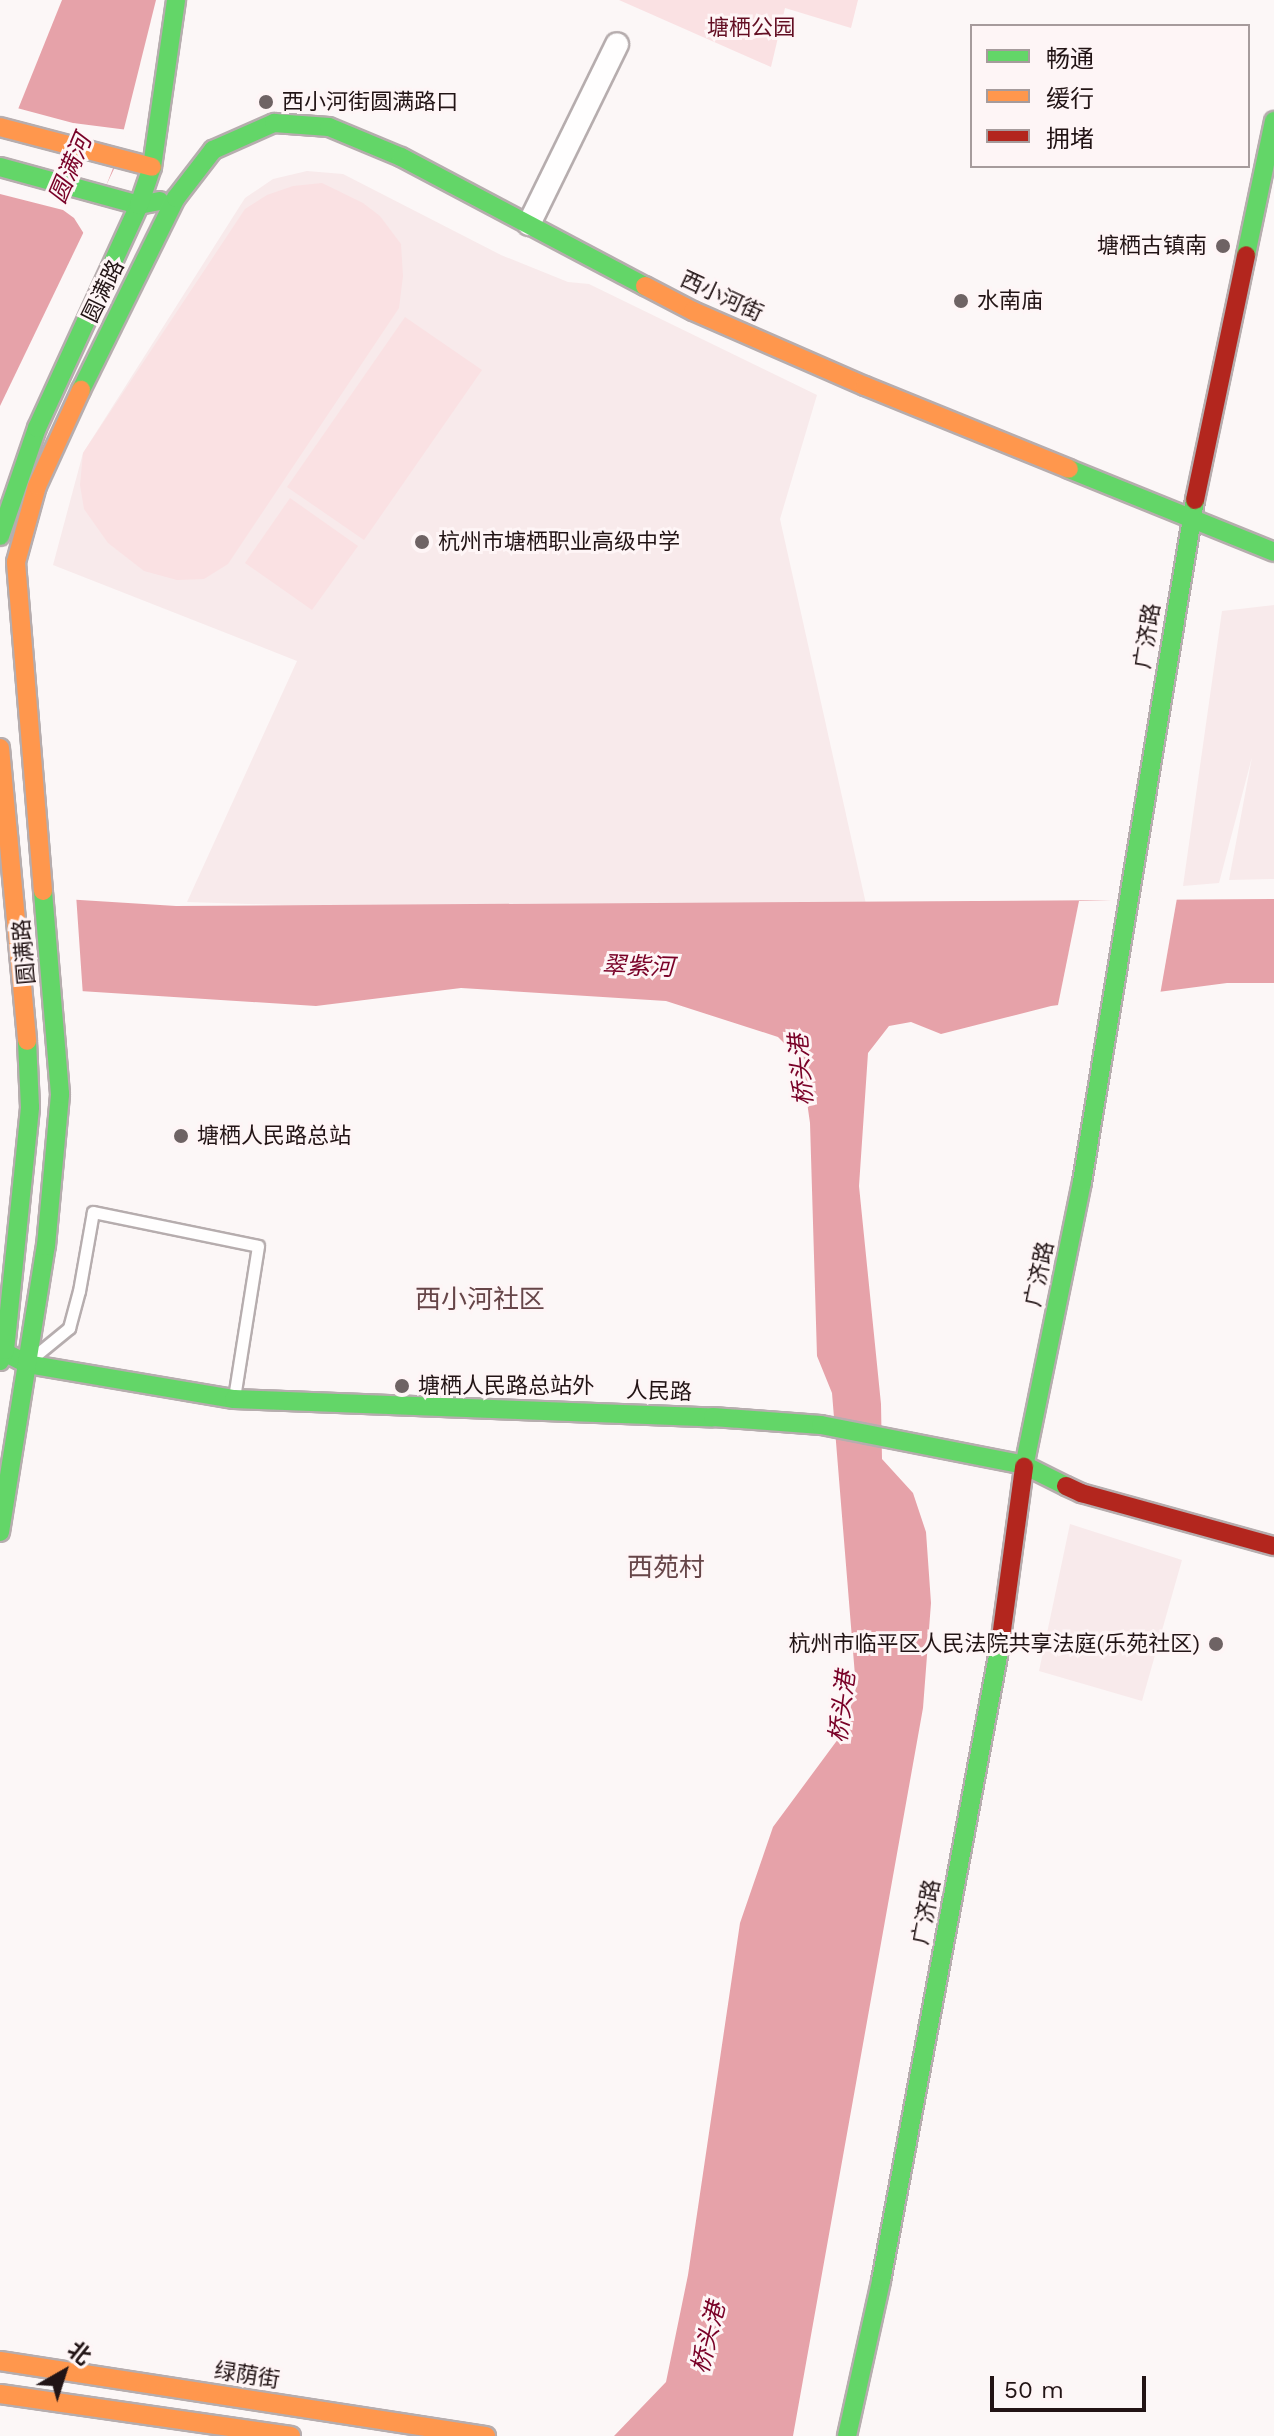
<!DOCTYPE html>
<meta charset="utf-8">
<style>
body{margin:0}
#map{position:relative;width:1274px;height:2436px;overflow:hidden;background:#fcf7f7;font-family:"Work Sans","Noto Sans SC",sans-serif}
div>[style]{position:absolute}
.built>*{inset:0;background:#f8eaeb}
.green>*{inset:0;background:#fae1e3}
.water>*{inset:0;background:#e6a2a9}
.pier>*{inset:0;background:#fcf7f7}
.roads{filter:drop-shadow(2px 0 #b6adae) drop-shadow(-2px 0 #b6adae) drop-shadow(0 2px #b6adae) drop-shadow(0 -2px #b6adae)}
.lane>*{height:11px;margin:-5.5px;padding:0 5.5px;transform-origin:5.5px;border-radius:5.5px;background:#fffefe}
.street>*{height:22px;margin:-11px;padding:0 11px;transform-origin:11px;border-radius:11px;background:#fffefe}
.fast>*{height:18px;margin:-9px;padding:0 9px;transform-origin:9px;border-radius:9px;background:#63d668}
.slow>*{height:18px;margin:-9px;padding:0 9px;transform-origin:9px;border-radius:9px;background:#ff974d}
.jam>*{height:18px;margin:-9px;padding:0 9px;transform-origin:9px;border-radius:9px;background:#b3261e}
.dots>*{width:22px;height:22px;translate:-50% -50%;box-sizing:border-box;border:4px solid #fef5f6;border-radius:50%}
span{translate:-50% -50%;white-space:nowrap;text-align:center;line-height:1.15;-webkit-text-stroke:6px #fef5f6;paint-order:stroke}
.park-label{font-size:22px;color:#630e23}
.poi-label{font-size:22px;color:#221415}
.left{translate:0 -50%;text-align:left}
.right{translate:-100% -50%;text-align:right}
.street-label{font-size:22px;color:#221415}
.water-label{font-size:24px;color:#790027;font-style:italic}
.quarter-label{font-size:26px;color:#664548}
.legend{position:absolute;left:970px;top:24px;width:280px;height:144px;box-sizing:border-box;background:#fef5f6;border:2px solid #a69b9c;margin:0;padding:10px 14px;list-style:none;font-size:24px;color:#221415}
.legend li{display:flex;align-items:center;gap:16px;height:40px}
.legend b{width:40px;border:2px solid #a69b9c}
.north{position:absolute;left:24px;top:2332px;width:80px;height:80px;-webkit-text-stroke:6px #fef5f6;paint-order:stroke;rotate:39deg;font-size:22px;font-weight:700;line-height:32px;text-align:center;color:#221415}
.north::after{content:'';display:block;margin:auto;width:28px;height:36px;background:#221415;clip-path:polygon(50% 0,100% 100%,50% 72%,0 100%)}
.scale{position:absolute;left:990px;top:2376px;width:156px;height:36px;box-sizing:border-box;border:4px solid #221415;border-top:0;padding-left:10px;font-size:24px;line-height:28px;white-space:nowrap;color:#221415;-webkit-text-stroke:6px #fef5f6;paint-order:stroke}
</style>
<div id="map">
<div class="built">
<i style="clip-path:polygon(307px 171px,343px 174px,501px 255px,568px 282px,589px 284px,817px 395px,780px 519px,866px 904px,409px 909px,187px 902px,297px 661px,53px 565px,83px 453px,245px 198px,273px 179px)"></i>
<i style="clip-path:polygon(1274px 605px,1274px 879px,1229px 880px,1252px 757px,1219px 883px,1183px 886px,1222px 611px)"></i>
<i style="clip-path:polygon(1070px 1524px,1182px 1560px,1142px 1701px,1039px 1671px)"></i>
</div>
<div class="green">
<i style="clip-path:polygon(619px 0,858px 0,851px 28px,785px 8px,771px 67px)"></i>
<i style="clip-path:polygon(322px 183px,363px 203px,380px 216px,401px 244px,403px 276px,399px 308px,228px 564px,204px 579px,177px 580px,144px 571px,108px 543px,84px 509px,80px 485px,83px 453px,245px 209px,267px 195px,293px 186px)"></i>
<i style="clip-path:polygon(405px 317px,482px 370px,364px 540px,287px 487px)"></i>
<i style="clip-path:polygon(290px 498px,358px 546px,312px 610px,245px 563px)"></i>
</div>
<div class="water">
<i style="clip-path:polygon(62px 0,156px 0,114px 169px,0 406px,0 154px)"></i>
<i style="clip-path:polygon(0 895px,176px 906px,1274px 899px,1274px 983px,1227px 983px,1051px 1006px,941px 1034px,911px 1022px,889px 1026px,868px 1053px,859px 1186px,881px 1404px,882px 1459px,913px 1493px,926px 1532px,931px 1603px,923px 1708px,793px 2436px,614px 2436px,666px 2382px,688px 2275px,740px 1923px,773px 1827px,844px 1731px,856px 1688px,832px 1393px,817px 1356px,810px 1123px,801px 1060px,778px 1037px,666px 1001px,461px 988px,316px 1006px,33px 988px)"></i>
</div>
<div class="pier">
<i style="clip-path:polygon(17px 108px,73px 123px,128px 130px,86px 237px,74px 218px,63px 210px,0 194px,0 145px)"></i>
<i style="clip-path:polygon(0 891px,76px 894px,83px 996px,33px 992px,0 998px)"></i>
<i style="clip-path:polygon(1177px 898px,1160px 995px,1087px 1005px,1058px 1005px,1079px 901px)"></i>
</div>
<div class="roads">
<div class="lane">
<i style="left:36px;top:1355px;width:43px;rotate:-39.3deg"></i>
<i style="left:69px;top:1328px;width:38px;rotate:-75deg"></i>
<i style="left:79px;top:1291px;width:80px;rotate:-80deg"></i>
<i style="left:93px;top:1212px;width:168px;rotate:11.6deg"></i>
<i style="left:258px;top:1246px;width:153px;rotate:99deg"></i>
</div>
<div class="street">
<i style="left:529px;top:224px;width:200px;rotate:-63.9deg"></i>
</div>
<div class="fast">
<i style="left:0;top:167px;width:144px;rotate:15.3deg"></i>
<i style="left:139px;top:205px;width:21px;rotate:-11deg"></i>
<i style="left:1246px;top:255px;width:137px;rotate:-78.2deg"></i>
<i style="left:81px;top:390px;width:214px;rotate:-63.7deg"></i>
<i style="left:176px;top:198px;width:61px;rotate:-52.4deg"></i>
<i style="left:213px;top:150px;width:67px;rotate:-23.9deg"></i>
<i style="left:274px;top:123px;width:55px;rotate:4.2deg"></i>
<i style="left:329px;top:127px;width:78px;rotate:22.6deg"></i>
<i style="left:401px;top:157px;width:276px;rotate:27.9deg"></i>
<i style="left:1069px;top:469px;width:221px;rotate:22deg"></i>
<i style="left:0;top:536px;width:114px;rotate:-71.1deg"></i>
<i style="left:37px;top:428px;width:245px;rotate:-65.4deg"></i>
<i style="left:139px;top:205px;width:40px;rotate:-71.1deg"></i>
<i style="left:152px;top:167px;width:169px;rotate:-81.8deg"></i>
<i style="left:0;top:1350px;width:30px;rotate:27deg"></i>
<i style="left:27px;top:1364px;width:210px;rotate:9.6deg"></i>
<i style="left:234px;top:1399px;width:479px;rotate:2.2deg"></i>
<i style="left:713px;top:1417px;width:108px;rotate:4.2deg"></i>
<i style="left:821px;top:1425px;width:207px;rotate:11.1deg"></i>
<i style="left:1024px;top:1465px;width:47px;rotate:26.6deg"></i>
<i style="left:0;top:1361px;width:12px;rotate:-66deg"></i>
<i style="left:5px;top:1350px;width:244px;rotate:-84.1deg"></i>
<i style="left:30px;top:1107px;width:66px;rotate:-92.6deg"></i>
<i style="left:1024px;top:1467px;width:291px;rotate:-78.5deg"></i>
<i style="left:1082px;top:1182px;width:691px;rotate:-80.59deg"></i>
<i style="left:0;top:1532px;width:290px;rotate:-80.9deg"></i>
<i style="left:46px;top:1246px;width:153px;rotate:-84.7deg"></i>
<i style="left:60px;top:1094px;width:204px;rotate:-94.8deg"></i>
<i style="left:847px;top:2436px;width:159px;rotate:-77.6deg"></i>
<i style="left:881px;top:2281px;width:647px;rotate:-79.4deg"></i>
</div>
<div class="slow">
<i style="left:0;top:127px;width:157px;rotate:14.7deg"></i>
<i style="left:645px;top:286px;width:54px;rotate:27.5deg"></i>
<i style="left:693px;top:311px;width:188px;rotate:23.6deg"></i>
<i style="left:865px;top:386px;width:220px;rotate:22.1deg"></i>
<i style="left:0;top:748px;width:294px;rotate:84.7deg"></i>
<i style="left:43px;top:891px;width:330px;rotate:-94.7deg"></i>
<i style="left:16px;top:562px;width:79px;rotate:-74.6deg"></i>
<i style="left:37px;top:486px;width:106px;rotate:-65.4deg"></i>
<i style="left:0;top:2361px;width:492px;rotate:8.8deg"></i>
<i style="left:0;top:2394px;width:294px;rotate:8.2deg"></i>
</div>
<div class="jam">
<i style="left:1195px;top:500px;width:250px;rotate:-78.2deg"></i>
<i style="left:1066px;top:1486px;width:17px;rotate:25deg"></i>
<i style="left:1081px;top:1493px;width:200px;rotate:15.4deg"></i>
<i style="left:1000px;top:1645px;width:180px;rotate:-82.3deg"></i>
</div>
</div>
<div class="dots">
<i style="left:266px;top:102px;background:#6e6364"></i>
<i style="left:1223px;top:246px;background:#6e6364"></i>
<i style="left:961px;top:301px;background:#6e6364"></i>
<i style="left:422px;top:542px;background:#6e6364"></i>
<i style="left:181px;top:1136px;background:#6e6364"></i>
<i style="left:402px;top:1386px;background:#6e6364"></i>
<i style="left:1216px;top:1644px;background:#6e6364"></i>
</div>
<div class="park-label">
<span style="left:751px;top:28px">塘栖公园</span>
</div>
<div class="poi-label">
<span class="left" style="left:282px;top:102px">西小河街圆满路口</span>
<span class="right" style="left:1207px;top:246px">塘栖古镇南</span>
<span class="left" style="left:977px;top:301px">水南庙</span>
<span class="left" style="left:438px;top:542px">杭州市塘栖职业高级中学</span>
<span class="left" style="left:197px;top:1136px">塘栖人民路总站</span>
<span class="left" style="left:418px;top:1386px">塘栖人民路总站外</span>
<span class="right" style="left:1200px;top:1644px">杭州市临平区人民法院共享法庭(乐苑社区)</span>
</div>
<div class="street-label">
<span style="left:103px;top:291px;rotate:-64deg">圆满路</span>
<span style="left:722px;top:296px;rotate:25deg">西小河街</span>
<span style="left:1147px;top:636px;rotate:-81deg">广济路</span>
<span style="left:24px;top:952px;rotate:-95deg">圆满路</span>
<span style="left:1039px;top:1274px;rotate:-78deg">广济路</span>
<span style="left:659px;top:1391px;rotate:2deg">人民路</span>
<span style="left:926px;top:1912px;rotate:-79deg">广济路</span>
<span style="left:247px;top:2375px;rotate:9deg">绿荫街</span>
</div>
<div class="water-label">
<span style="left:71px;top:169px;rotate:-67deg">圆满河</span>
<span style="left:638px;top:967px;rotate:2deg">翠紫河</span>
<span style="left:802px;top:1070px;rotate:-95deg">桥头港</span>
<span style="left:843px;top:1707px;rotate:-83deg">桥头港</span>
<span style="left:709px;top:2338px;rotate:-76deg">桥头港</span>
</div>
<div class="quarter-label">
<span style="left:480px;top:1300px">西小河社区</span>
<span style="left:666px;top:1568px">西苑村</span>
</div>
<ul class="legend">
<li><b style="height:10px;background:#63d668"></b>畅通</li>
<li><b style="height:10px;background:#ff974d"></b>缓行</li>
<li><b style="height:10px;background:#b3261e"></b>拥堵</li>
</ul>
<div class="north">北</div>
<div class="scale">50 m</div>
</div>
